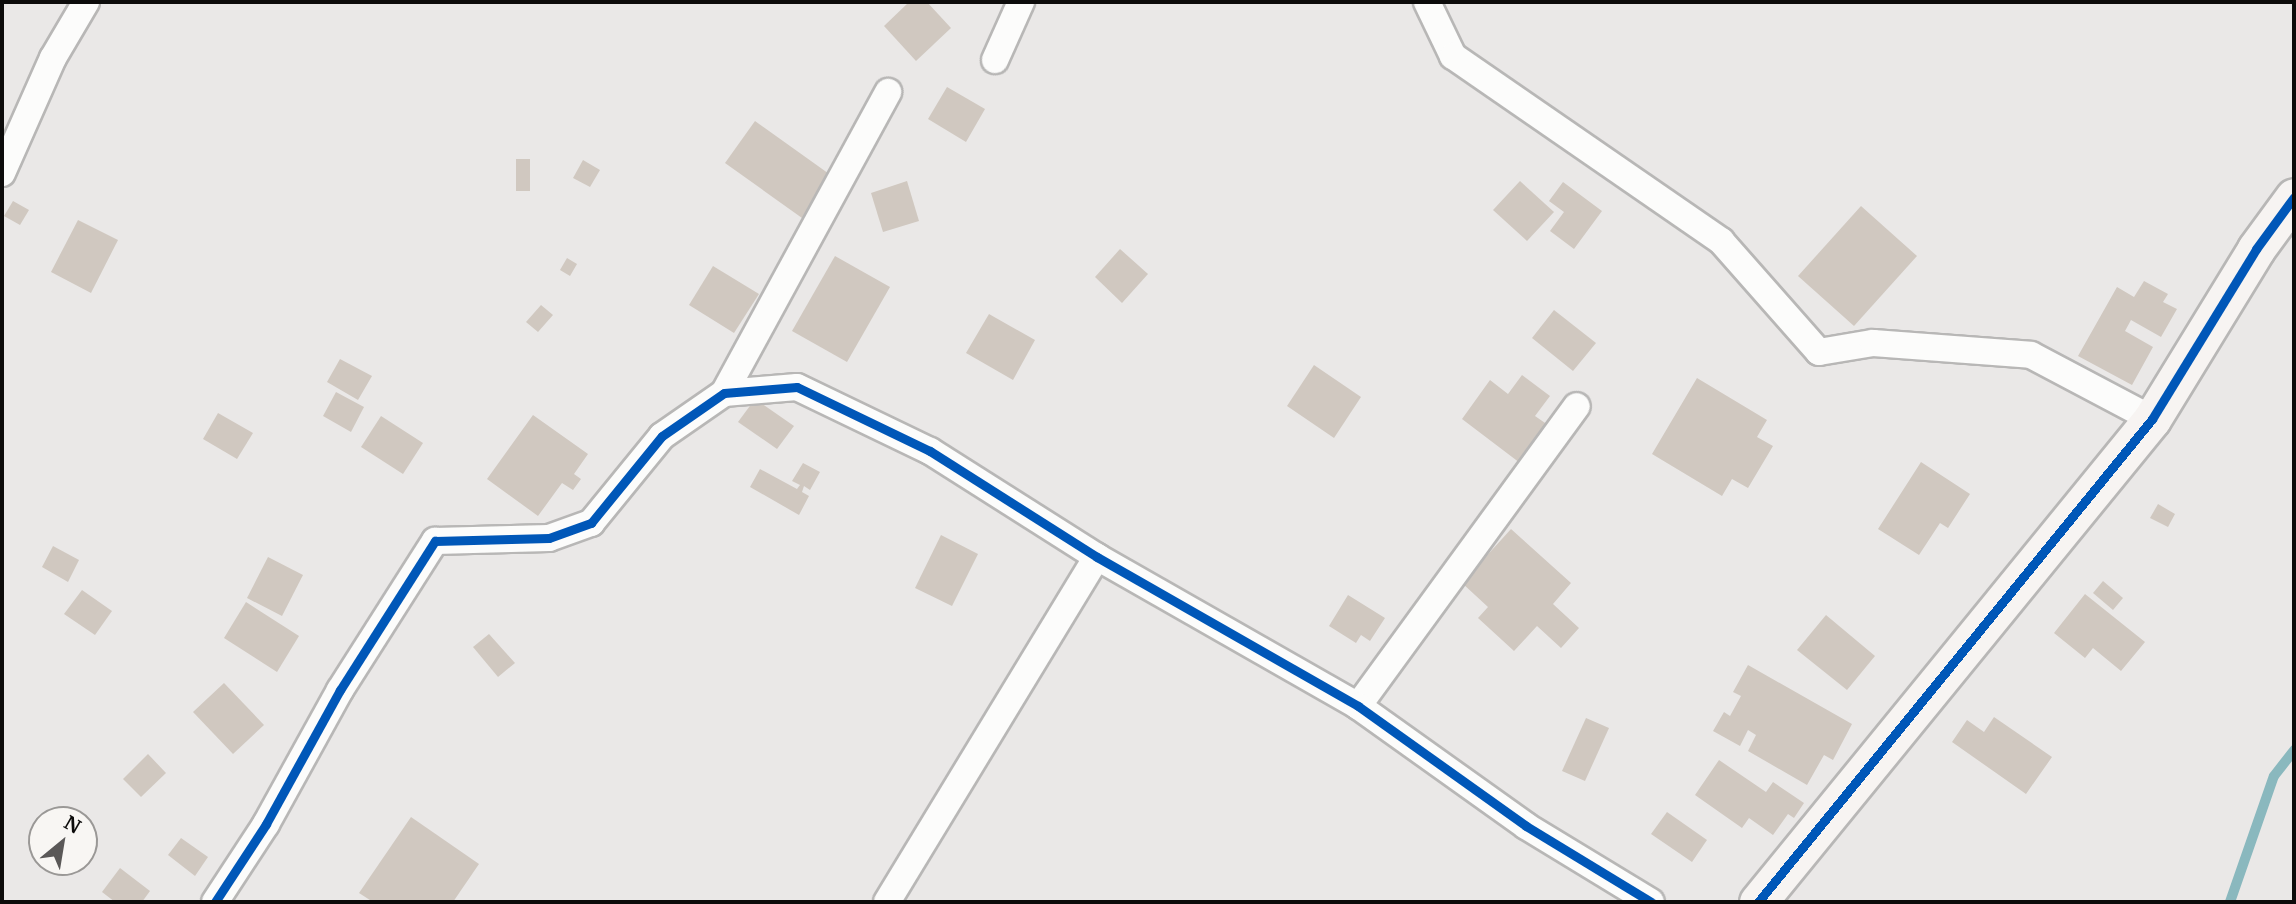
<!DOCTYPE html>
<style>
body{margin:0}
#map{position:relative;width:2296px;height:904px;overflow:hidden;background:#eae8e7;font-family:Merriweather,serif}
div>[style]{position:absolute}
.stream>*{height:10px;margin:-5px;padding:0 5px;transform-origin:5px;border-radius:5px;background:#8ab8be}
.building>*{inset:0;background:#d0c8c0}
.roads{filter:drop-shadow(2px 0 #b8b7b6) drop-shadow(-2px 0 #b8b7b6) drop-shadow(0 2px #b8b7b6) drop-shadow(0 -2px #b8b7b6)}
.street>*{height:26px;margin:-13px;padding:0 13px;transform-origin:13px;border-radius:13px;background:#fcfcfb}
.secondary>*{height:37px;margin:-18.5px;padding:0 18.5px;transform-origin:18.5px;border-radius:18.5px;background:#f7f4f2}
.cycleway>*{height:9px;margin:-4.5px;padding:0 4.5px;transform-origin:4.5px;border-radius:4.5px;background:#0057b8}
span{translate:-50% -50%;white-space:nowrap;text-align:center;line-height:1.15;-webkit-text-stroke:5px #f8f6f3;paint-order:stroke}
.frame{position:absolute;inset:0;border:4px solid #0c0b0a;pointer-events:none}
.north{position:absolute;left:28px;top:806px;width:70px;height:70px;box-sizing:border-box;background:#f8f6f3;border:2px solid #9a9896;border-radius:50%;rotate:30deg;font-size:19px;font-weight:700;line-height:28px;text-align:center;color:#0c0b0a}
.north::after{content:'';display:block;margin:auto;width:24px;height:32px;background:#5a5857;clip-path:polygon(50% 0,100% 100%,50% 72%,0 100%)}
</style>
<div id="map">
<div class="stream">
<i style="left:2230px;top:902px;width:133px;rotate:-70.8deg"></i>
<i style="left:2274px;top:776px;width:33px;rotate:-52deg"></i>
</div>
<div class="building">
<i style="clip-path:polygon(909px 2px,927px 2px,951px 28px,916px 61px,884px 26px)"></i>
<i style="clip-path:polygon(947px 87px,985px 109px,966px 142px,928px 119px)"></i>
<i style="clip-path:polygon(755px 121px,832px 176px,802px 218px,725px 163px)"></i>
<i style="clip-path:polygon(516px 159px,530px 159px,530px 191px,516px 191px)"></i>
<i style="clip-path:polygon(583px 160px,600px 170px,590px 187px,573px 178px)"></i>
<i style="clip-path:polygon(907px 181px,919px 221px,883px 232px,871px 193px)"></i>
<i style="clip-path:polygon(1520px 181px,1554px 212px,1527px 241px,1493px 210px)"></i>
<i style="clip-path:polygon(1563px 182px,1602px 211px,1574px 249px,1550px 231px,1564px 212px,1549px 201px)"></i>
<i style="clip-path:polygon(13px 201px,29px 210px,20px 225px,4px 216px)"></i>
<i style="clip-path:polygon(1861px 206px,1917px 256px,1854px 326px,1798px 276px)"></i>
<i style="clip-path:polygon(78px 220px,118px 240px,91px 293px,51px 272px)"></i>
<i style="clip-path:polygon(1120px 249px,1148px 274px,1122px 303px,1095px 277px)"></i>
<i style="clip-path:polygon(835px 256px,890px 287px,847px 362px,792px 331px)"></i>
<i style="clip-path:polygon(567px 258px,577px 264px,570px 276px,560px 270px)"></i>
<i style="clip-path:polygon(713px 266px,759px 294px,734px 333px,689px 305px)"></i>
<i style="clip-path:polygon(2144px 281px,2168px 294px,2163px 302px,2177px 309px,2161px 337px,2131px 320px,2125px 331px,2153px 347px,2132px 385px,2078px 356px,2117px 287px,2134px 297px)"></i>
<i style="clip-path:polygon(541px 305px,553px 315px,538px 332px,526px 322px)"></i>
<i style="clip-path:polygon(1554px 310px,1596px 343px,1573px 371px,1532px 338px)"></i>
<i style="clip-path:polygon(989px 314px,1035px 340px,1013px 380px,966px 353px)"></i>
<i style="clip-path:polygon(340px 359px,372px 376px,358px 400px,327px 382px)"></i>
<i style="clip-path:polygon(1314px 365px,1361px 397px,1334px 438px,1287px 406px)"></i>
<i style="clip-path:polygon(1522px 375px,1550px 396px,1535px 416px,1548px 425px,1520px 463px,1462px 419px,1490px 380px,1508px 394px)"></i>
<i style="clip-path:polygon(1697px 378px,1767px 420px,1757px 437px,1773px 446px,1748px 488px,1732px 479px,1722px 496px,1652px 454px)"></i>
<i style="clip-path:polygon(336px 392px,364px 407px,351px 432px,323px 416px)"></i>
<i style="clip-path:polygon(755px 399px,794px 426px,777px 449px,738px 422px)"></i>
<i style="clip-path:polygon(218px 413px,253px 433px,237px 459px,203px 439px)"></i>
<i style="clip-path:polygon(533px 415px,588px 454px,574px 474px,581px 479px,573px 490px,562px 483px,538px 516px,487px 479px)"></i>
<i style="clip-path:polygon(381px 416px,423px 443px,403px 474px,361px 447px)"></i>
<i style="clip-path:polygon(1921px 462px,1970px 494px,1948px 528px,1940px 523px,1919px 555px,1878px 529px)"></i>
<i style="clip-path:polygon(803px 463px,820px 472px,810px 490px,804px 486px,802px 492px,809px 496px,799px 515px,750px 487px,760px 469px,797px 489px,800px 485px,792px 481px)"></i>
<i style="clip-path:polygon(2158px 504px,2175px 514px,2168px 527px,2150px 518px)"></i>
<i style="clip-path:polygon(1511px 529px,1571px 583px,1553px 604px,1579px 628px,1561px 648px,1537px 626px,1514px 651px,1478px 618px,1488px 607px,1462px 583px)"></i>
<i style="clip-path:polygon(941px 535px,978px 554px,952px 606px,915px 588px)"></i>
<i style="clip-path:polygon(53px 546px,79px 560px,68px 582px,42px 567px)"></i>
<i style="clip-path:polygon(268px 557px,303px 575px,282px 616px,247px 598px)"></i>
<i style="clip-path:polygon(2103px 581px,2123px 598px,2113px 610px,2093px 593px)"></i>
<i style="clip-path:polygon(82px 590px,112px 611px,95px 635px,64px 614px)"></i>
<i style="clip-path:polygon(2085px 594px,2145px 642px,2121px 671px,2093px 648px,2085px 658px,2054px 633px)"></i>
<i style="clip-path:polygon(1348px 595px,1385px 618px,1370px 641px,1361px 635px,1356px 643px,1329px 626px)"></i>
<i style="clip-path:polygon(246px 602px,299px 636px,277px 672px,224px 638px)"></i>
<i style="clip-path:polygon(1826px 615px,1875px 656px,1847px 690px,1797px 650px)"></i>
<i style="clip-path:polygon(489px 634px,515px 663px,498px 677px,473px 647px)"></i>
<i style="clip-path:polygon(1748px 665px,1852px 724px,1833px 760px,1824px 755px,1807px 785px,1748px 751px,1756px 735px,1748px 730px,1740px 746px,1713px 731px,1724px 712px,1730px 716px,1741px 696px,1733px 692px)"></i>
<i style="clip-path:polygon(224px 683px,264px 725px,233px 754px,193px 712px)"></i>
<i style="clip-path:polygon(1994px 717px,2052px 757px,2026px 794px,1952px 742px,1967px 720px,1984px 732px)"></i>
<i style="clip-path:polygon(1586px 718px,1609px 728px,1585px 781px,1562px 771px)"></i>
<i style="clip-path:polygon(148px 754px,166px 773px,141px 797px,123px 779px)"></i>
<i style="clip-path:polygon(1719px 760px,1766px 792px,1773px 782px,1804px 803px,1794px 818px,1788px 814px,1773px 835px,1749px 818px,1742px 828px,1695px 795px)"></i>
<i style="clip-path:polygon(1667px 812px,1707px 840px,1692px 862px,1651px 834px)"></i>
<i style="clip-path:polygon(411px 817px,479px 864px,453px 902px,373px 902px,359px 893px)"></i>
<i style="clip-path:polygon(181px 838px,208px 857px,195px 876px,168px 855px)"></i>
<i style="clip-path:polygon(47px 862px,79px 862px,72px 875px)"></i>
<i style="clip-path:polygon(120px 868px,150px 891px,142px 902px,115px 902px,102px 892px)"></i>
</div>
<div class="roads">
<div class="street">
<i style="left:1427px;top:2px;width:60px;rotate:64.3deg"></i>
<i style="left:1453px;top:56px;width:326px;rotate:34.6deg"></i>
<i style="left:1721px;top:241px;width:148px;rotate:48.6deg"></i>
<i style="left:1819px;top:352px;width:55px;rotate:-9.5deg"></i>
<i style="left:1873px;top:343px;width:158px;rotate:4.3deg"></i>
<i style="left:2031px;top:355px;width:137px;rotate:27.9deg"></i>
<i style="left:995px;top:60px;width:64px;rotate:-65.9deg"></i>
<i style="left:2px;top:173px;width:126px;rotate:-66.1deg"></i>
<i style="left:53px;top:58px;width:65px;rotate:-59.5deg"></i>
<i style="left:724px;top:393px;width:343px;rotate:-61.4deg"></i>
<i style="left:1358px;top:706px;width:371px;rotate:-53.9deg"></i>
<i style="left:215px;top:902px;width:93px;rotate:-56.8deg"></i>
<i style="left:266px;top:824px;width:153px;rotate:-61.1deg"></i>
<i style="left:340px;top:690px;width:177px;rotate:-57.5deg"></i>
<i style="left:435px;top:541px;width:114px;rotate:-1.5deg"></i>
<i style="left:549px;top:538px;width:45px;rotate:-19.7deg"></i>
<i style="left:591px;top:523px;width:112px;rotate:-50.8deg"></i>
<i style="left:662px;top:436px;width:75px;rotate:-34.7deg"></i>
<i style="left:724px;top:393px;width:73px;rotate:-4.7deg"></i>
<i style="left:797px;top:387px;width:148px;rotate:25.7deg"></i>
<i style="left:930px;top:451px;width:198px;rotate:32.4deg"></i>
<i style="left:1097px;top:557px;width:301px;rotate:29.7deg"></i>
<i style="left:1358px;top:706px;width:206px;rotate:35.5deg"></i>
<i style="left:1526px;top:826px;width:146px;rotate:31.3deg"></i>
<i style="left:887px;top:902px;width:404px;rotate:-58.7deg"></i>
</div>
<div class="secondary">
<i style="left:1758px;top:902px;width:623px;rotate:-50.79deg"></i>
<i style="left:2152px;top:419px;width:199px;rotate:-58.5deg"></i>
<i style="left:2256px;top:249px;width:64px;rotate:-53.8deg"></i>
</div>
</div>
<div class="cycleway">
<i style="left:215px;top:902px;width:93px;rotate:-56.8deg"></i>
<i style="left:266px;top:824px;width:153px;rotate:-61.1deg"></i>
<i style="left:340px;top:690px;width:177px;rotate:-57.5deg"></i>
<i style="left:435px;top:541px;width:114px;rotate:-1.5deg"></i>
<i style="left:549px;top:538px;width:45px;rotate:-19.7deg"></i>
<i style="left:591px;top:523px;width:112px;rotate:-50.8deg"></i>
<i style="left:662px;top:436px;width:75px;rotate:-34.7deg"></i>
<i style="left:724px;top:393px;width:73px;rotate:-4.7deg"></i>
<i style="left:797px;top:387px;width:148px;rotate:25.7deg"></i>
<i style="left:930px;top:451px;width:198px;rotate:32.4deg"></i>
<i style="left:1097px;top:557px;width:301px;rotate:29.7deg"></i>
<i style="left:1358px;top:706px;width:206px;rotate:35.5deg"></i>
<i style="left:1526px;top:826px;width:146px;rotate:31.3deg"></i>
<i style="left:1758px;top:902px;width:623px;rotate:-50.79deg"></i>
<i style="left:2152px;top:419px;width:199px;rotate:-58.5deg"></i>
<i style="left:2256px;top:249px;width:64px;rotate:-53.8deg"></i>
</div>
<div class="frame"></div>
<div class="north">N</div>
</div>
